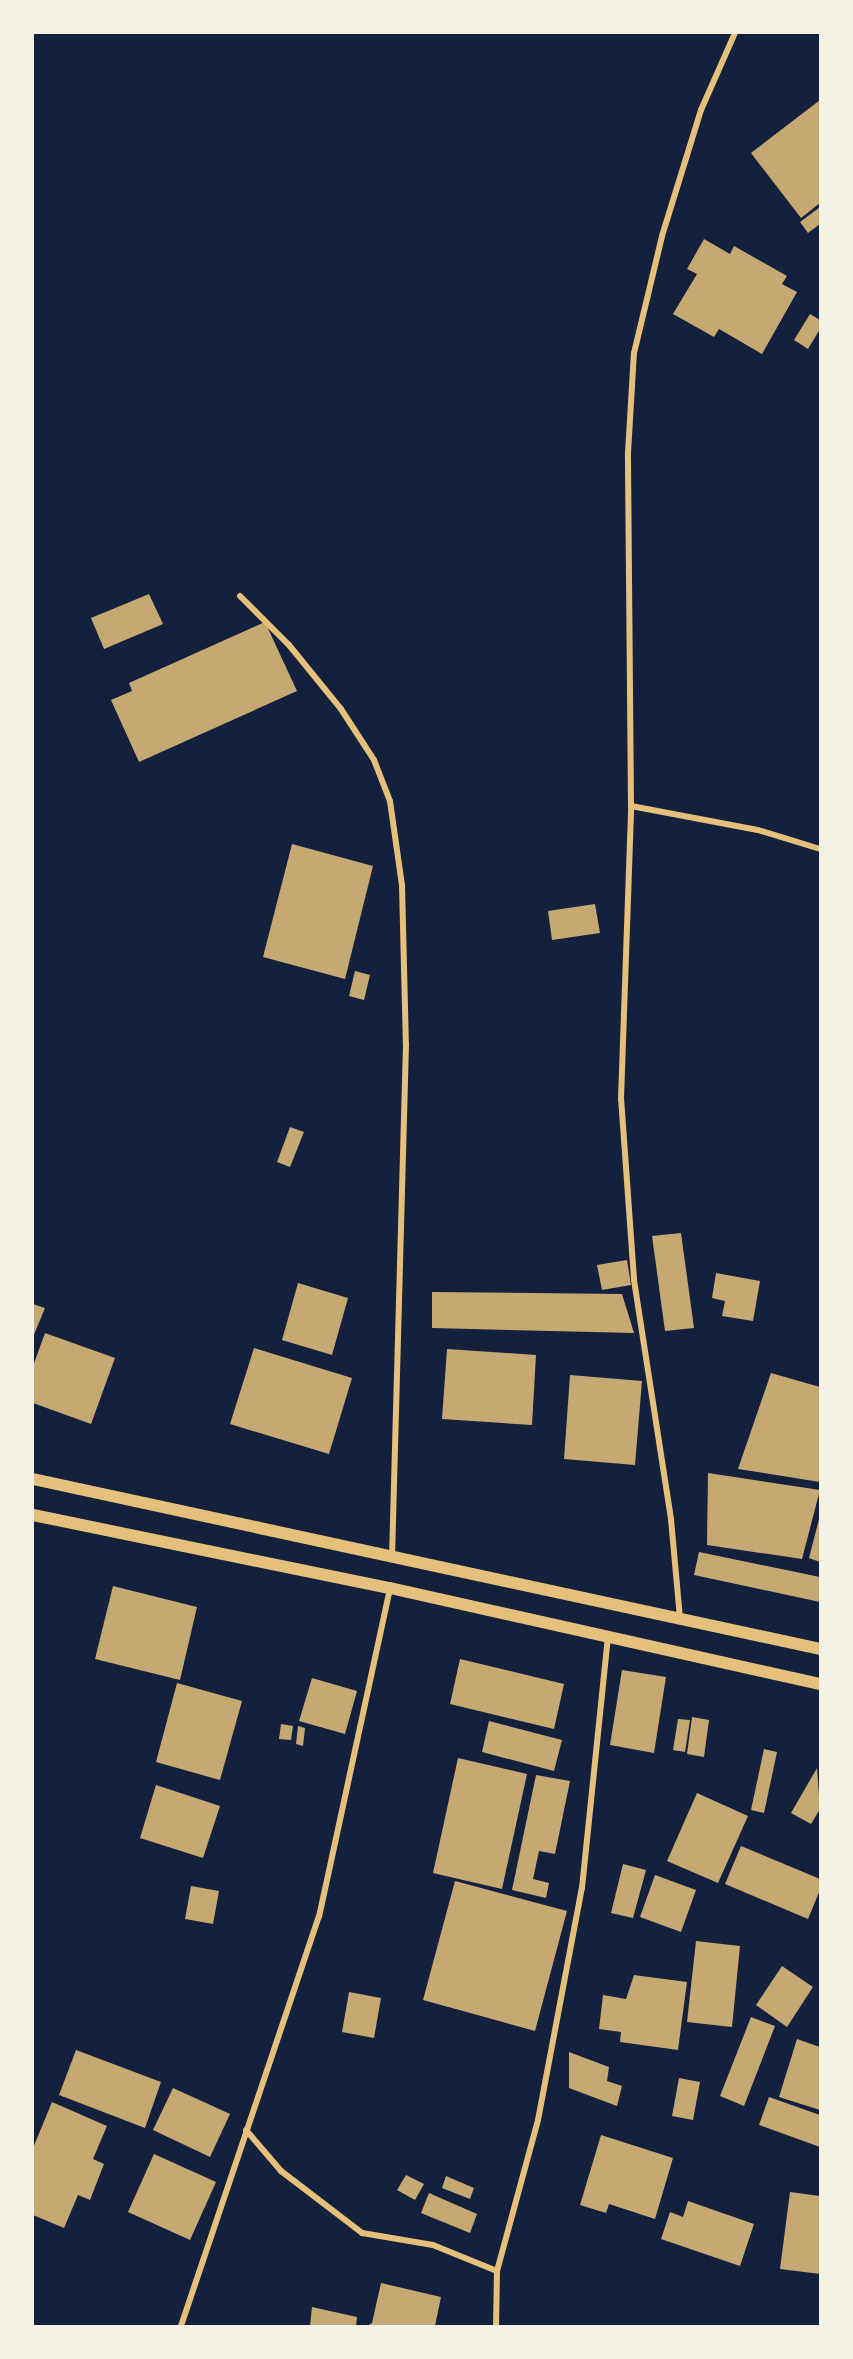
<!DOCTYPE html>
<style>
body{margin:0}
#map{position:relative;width:853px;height:2359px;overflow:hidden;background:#14213d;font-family:"DM Sans",sans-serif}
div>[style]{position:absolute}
.building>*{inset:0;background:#c6a872}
.minor>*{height:6px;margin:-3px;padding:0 3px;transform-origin:3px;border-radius:3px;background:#e5c07b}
.secondary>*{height:12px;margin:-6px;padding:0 6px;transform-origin:6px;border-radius:6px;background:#e5c07b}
span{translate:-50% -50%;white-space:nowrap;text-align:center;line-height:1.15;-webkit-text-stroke:5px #f6f1e7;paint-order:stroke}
.frame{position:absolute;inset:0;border:34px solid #f6f1e7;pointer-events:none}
</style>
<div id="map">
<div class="building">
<i style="clip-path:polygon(820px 100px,820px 203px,801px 218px,751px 153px)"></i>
<i style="clip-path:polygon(820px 207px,820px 224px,808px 233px,800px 222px)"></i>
<i style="clip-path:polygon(704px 239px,730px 254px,734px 246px,787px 276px,782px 284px,797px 292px,762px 354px,719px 329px,714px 337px,673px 314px,697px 274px,687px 269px)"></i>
<i style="clip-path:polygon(810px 314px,820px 320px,820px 329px,808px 349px,794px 340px)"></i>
<i style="clip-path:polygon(149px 594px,163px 624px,104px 649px,91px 618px)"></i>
<i style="clip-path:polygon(265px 622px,297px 691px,139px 762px,111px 700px,132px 691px,129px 683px)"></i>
<i style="clip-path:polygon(292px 844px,373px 866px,345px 979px,263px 957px)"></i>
<i style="clip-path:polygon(595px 904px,600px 933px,552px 940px,548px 911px)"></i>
<i style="clip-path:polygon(355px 971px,370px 975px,364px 1000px,349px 996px)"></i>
<i style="clip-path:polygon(290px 1127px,304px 1132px,290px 1167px,277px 1162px)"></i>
<i style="clip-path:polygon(681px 1233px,694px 1328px,665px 1331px,652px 1236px)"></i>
<i style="clip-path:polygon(627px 1260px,631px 1285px,602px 1290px,597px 1265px)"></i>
<i style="clip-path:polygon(716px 1273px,760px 1281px,753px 1321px,722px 1316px,725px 1301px,712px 1298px)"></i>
<i style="clip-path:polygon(298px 1283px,348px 1298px,332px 1355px,282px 1340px)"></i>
<i style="clip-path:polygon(432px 1292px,622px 1294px,634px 1333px,432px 1328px)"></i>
<i style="clip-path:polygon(33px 1304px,45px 1308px,33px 1337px)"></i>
<i style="clip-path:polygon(45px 1333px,115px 1358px,91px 1424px,33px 1403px,33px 1366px)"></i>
<i style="clip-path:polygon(254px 1348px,352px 1378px,329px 1454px,230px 1424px)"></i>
<i style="clip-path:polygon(447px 1349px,536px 1355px,532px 1425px,442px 1419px)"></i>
<i style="clip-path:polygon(771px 1373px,820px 1387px,820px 1482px,738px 1469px)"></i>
<i style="clip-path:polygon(570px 1375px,642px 1381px,635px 1465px,564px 1459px)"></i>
<i style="clip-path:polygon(708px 1473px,820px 1490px,802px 1559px,707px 1545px)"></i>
<i style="clip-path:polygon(819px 1519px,820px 1519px,820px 1562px,809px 1558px)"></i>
<i style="clip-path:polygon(699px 1552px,820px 1577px,820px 1602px,694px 1575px)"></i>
<i style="clip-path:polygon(113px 1586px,197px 1607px,180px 1680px,95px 1659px)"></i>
<i style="clip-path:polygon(460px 1659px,564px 1684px,554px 1729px,450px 1704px)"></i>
<i style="clip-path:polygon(622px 1670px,666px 1677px,654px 1753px,610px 1745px)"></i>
<i style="clip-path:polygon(312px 1678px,357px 1691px,345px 1734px,299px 1721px)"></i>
<i style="clip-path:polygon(177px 1683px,242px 1701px,220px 1780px,156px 1762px)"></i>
<i style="clip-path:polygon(692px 1717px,709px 1720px,704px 1757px,687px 1754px)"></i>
<i style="clip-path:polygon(678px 1719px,690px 1720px,685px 1752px,673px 1750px)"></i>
<i style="clip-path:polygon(489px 1721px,562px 1740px,554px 1771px,482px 1752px)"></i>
<i style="clip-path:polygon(281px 1724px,293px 1726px,291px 1740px,279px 1739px)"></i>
<i style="clip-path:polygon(298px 1726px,305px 1728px,303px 1746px,296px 1744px)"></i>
<i style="clip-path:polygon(764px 1749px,777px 1752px,764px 1813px,751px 1810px)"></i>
<i style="clip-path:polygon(458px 1758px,527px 1774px,502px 1889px,433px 1873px)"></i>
<i style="clip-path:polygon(817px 1768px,820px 1809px,811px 1824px,791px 1813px)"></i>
<i style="clip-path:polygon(536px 1775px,570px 1781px,555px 1854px,539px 1851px,533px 1879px,549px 1883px,546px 1898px,512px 1890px)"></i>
<i style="clip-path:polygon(156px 1785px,220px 1806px,203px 1858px,140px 1838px)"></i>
<i style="clip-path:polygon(697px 1793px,748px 1816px,718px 1883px,667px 1861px)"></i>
<i style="clip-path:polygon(741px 1846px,820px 1879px,820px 1890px,808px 1919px,725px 1884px)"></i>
<i style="clip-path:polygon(623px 1864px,646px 1870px,633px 1918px,611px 1913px)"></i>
<i style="clip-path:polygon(655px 1875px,696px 1890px,681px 1932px,640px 1917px)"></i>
<i style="clip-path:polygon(455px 1881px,567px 1911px,535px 2031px,423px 2000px)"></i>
<i style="clip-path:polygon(191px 1886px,219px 1891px,213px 1924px,185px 1919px)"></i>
<i style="clip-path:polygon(696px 1941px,740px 1946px,732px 2027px,687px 2022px)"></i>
<i style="clip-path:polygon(782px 1966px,813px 1987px,787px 2027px,756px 2005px)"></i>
<i style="clip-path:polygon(634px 1975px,687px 1982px,678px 2050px,620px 2042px,621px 2032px,599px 2029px,603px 1995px,626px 1999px)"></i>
<i style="clip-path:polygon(349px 1992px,381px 1998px,374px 2038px,342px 2032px)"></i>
<i style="clip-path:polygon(751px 2017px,775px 2026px,744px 2106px,720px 2096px)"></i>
<i style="clip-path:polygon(797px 2039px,820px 2047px,820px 2110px,779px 2097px)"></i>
<i style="clip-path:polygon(76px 2050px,161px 2082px,145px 2128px,59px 2095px)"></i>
<i style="clip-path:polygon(569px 2052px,609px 2067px,607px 2081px,622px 2086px,617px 2106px,569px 2088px)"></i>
<i style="clip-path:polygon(679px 2078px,700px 2082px,693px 2120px,672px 2116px)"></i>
<i style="clip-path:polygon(173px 2088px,230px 2114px,210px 2157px,153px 2130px)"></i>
<i style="clip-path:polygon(769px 2097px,820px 2115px,820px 2147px,759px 2125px)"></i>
<i style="clip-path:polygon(52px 2102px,107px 2126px,93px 2159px,104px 2164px,90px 2200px,78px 2195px,64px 2228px,33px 2215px,33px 2148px)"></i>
<i style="clip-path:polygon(601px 2135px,673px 2158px,655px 2219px,609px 2204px,606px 2213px,580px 2205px)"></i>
<i style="clip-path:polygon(154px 2154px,216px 2182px,190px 2240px,128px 2212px)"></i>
<i style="clip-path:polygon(406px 2175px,424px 2184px,415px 2200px,397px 2190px)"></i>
<i style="clip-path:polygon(446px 2176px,474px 2188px,470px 2199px,442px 2188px)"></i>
<i style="clip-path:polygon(790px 2192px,820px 2196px,820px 2274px,780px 2269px)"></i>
<i style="clip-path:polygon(429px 2193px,477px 2214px,470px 2233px,421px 2213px)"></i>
<i style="clip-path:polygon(688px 2201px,754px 2224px,740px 2266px,661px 2239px,670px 2212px,683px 2217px)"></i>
<i style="clip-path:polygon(381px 2283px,441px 2297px,435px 2326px,367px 2326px,372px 2323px)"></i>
<i style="clip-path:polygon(312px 2307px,357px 2317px,356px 2326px,310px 2326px)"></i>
</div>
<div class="minor">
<i style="left:240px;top:596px;width:69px;rotate:45deg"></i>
<i style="left:289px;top:645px;width:82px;rotate:50.9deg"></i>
<i style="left:341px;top:709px;width:61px;rotate:57.1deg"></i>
<i style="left:374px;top:760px;width:44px;rotate:68.7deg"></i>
<i style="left:390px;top:801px;width:85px;rotate:81.9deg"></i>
<i style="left:402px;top:885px;width:159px;rotate:88.6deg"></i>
<i style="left:406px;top:1044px;width:515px;rotate:91.56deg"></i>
<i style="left:631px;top:806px;width:129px;rotate:10.7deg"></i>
<i style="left:758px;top:830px;width:65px;rotate:17deg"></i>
<i style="left:680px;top:1618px;width:99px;rotate:-95.2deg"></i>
<i style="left:671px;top:1519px;width:243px;rotate:-98.8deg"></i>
<i style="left:634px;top:1279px;width:180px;rotate:-94.1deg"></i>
<i style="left:621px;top:1099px;width:293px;rotate:-88deg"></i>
<i style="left:631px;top:806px;width:353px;rotate:-90.5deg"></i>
<i style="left:628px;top:453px;width:100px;rotate:-86.6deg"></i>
<i style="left:634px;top:353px;width:120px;rotate:-76.5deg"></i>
<i style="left:662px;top:236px;width:132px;rotate:-72.8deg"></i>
<i style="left:701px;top:110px;width:84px;rotate:-66.2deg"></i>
<i style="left:246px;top:2130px;width:54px;rotate:49.5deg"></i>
<i style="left:281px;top:2171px;width:102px;rotate:37.4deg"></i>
<i style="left:362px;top:2233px;width:72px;rotate:9.6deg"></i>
<i style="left:433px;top:2245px;width:69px;rotate:22.1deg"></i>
<i style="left:497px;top:2271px;width:55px;rotate:91deg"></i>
<i style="left:497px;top:2271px;width:156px;rotate:-74.8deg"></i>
<i style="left:538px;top:2120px;width:236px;rotate:-79.3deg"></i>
<i style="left:582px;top:1888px;width:252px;rotate:-84.1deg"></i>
<i style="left:181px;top:2326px;width:432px;rotate:-71.4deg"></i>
<i style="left:319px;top:1917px;width:337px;rotate:-77.8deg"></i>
</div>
<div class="secondary">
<i style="left:33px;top:1479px;width:805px;rotate:12.19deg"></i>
<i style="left:33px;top:1515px;width:364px;rotate:11.6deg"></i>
<i style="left:390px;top:1588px;width:441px;rotate:12.6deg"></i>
</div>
<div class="frame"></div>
</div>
